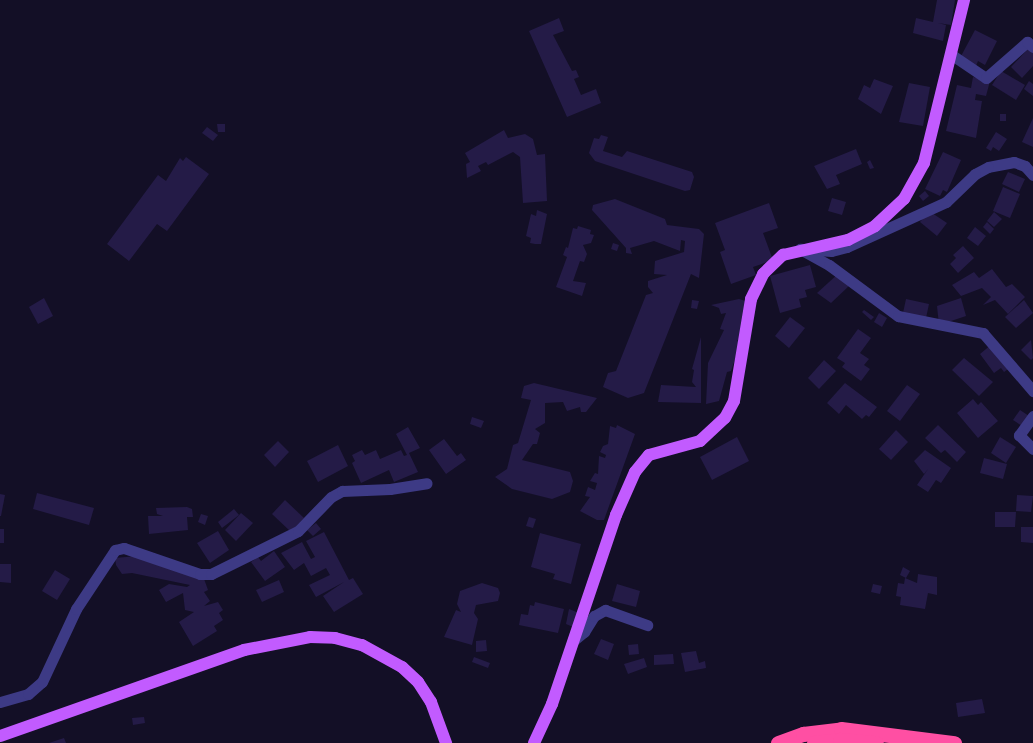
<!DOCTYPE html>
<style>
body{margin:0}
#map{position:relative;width:1033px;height:743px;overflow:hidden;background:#130f26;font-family:"DM Sans",sans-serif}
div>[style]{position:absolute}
.building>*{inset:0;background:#241b47}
.minor>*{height:11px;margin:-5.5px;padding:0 5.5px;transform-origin:5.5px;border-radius:5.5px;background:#3d3a85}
.major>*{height:12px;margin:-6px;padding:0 6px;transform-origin:6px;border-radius:6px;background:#c25bff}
.highway>*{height:15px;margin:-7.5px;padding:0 7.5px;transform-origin:7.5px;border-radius:7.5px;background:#ff4fa3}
span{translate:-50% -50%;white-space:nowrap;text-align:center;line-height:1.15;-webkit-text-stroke:4px #130f26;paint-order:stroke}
</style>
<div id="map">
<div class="building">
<i style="clip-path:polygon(937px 0,955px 0,951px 25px,938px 23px,946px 25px,943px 41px,913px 33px,916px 18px,933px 22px)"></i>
<i style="clip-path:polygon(559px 18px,564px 31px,553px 35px,572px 71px,576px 70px,579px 77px,574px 79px,581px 95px,596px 89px,601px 103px,567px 117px,529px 31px)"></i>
<i style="clip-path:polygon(975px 30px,997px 41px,985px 65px,978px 61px,976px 66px,960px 58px)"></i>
<i style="clip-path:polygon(1029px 48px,1033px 52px,1033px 66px,1022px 78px,1011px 67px)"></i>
<i style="clip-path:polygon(1001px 71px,1025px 85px,1016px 100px,992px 85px)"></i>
<i style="clip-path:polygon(973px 77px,990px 81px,986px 96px,976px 94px,975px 100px,982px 101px,976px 138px,946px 131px,957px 85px,971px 88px)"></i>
<i style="clip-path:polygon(874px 79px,893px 86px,881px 114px,858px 99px,864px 85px,870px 88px)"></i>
<i style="clip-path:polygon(1029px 81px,1033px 84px,1033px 96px,1024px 89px)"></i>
<i style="clip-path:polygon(909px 83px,930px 87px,923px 126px,899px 122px)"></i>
<i style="clip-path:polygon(1000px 114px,1006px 114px,1006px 121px,1000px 121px)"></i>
<i style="clip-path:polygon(1033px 118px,1033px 147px,1022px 142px)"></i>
<i style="clip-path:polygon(217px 124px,225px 124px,225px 132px,218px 132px)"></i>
<i style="clip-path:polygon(207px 127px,218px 135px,213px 141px,202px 133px)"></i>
<i style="clip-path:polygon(504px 130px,508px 138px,525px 134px,533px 139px,537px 155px,545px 154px,547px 201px,523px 203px,520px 157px,513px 152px,488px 165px,486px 162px,478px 166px,481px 171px,467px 178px,466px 164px,470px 162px,465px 153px)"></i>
<i style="clip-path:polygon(996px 132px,1007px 139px,999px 151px,993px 147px,991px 151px,986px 148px)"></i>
<i style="clip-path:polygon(601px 135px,608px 137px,603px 151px,622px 157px,627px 151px,692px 172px,694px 177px,690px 190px,685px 191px,595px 161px,589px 153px,594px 138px,599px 139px)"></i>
<i style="clip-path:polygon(856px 149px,862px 164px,836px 175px,840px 184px,827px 189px,814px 166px)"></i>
<i style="clip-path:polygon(943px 152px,961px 160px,947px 192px,943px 190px,940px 196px,925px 189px)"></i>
<i style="clip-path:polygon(186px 157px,209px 174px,167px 231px,157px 224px,129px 261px,107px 244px,158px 175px,166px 181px,180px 158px,183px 161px)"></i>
<i style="clip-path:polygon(870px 160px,874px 168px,870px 169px,867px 162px)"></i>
<i style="clip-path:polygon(1008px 172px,1025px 179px,1019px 192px,1002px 184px)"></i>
<i style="clip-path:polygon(1003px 187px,1020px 194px,1010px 218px,993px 211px)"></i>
<i style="clip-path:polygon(925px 191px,929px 196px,923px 201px,919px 196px)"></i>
<i style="clip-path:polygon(832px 198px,846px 202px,842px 215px,828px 211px)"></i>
<i style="clip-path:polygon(615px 199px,665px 219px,667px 225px,699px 229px,704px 234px,699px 278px,691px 274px,644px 393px,628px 398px,603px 387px,608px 373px,616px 371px,646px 295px,653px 293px,648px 287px,648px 281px,667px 275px,654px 274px,655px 261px,684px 252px,685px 241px,681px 240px,680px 251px,654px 241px,630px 248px,632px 254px,626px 253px,626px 248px,592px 210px,593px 205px)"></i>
<i style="clip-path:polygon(769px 203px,778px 228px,763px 233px,773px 260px,753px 267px,756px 275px,731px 284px,720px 252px,725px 250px,715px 223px)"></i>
<i style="clip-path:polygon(537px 210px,547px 214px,541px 244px,535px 244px,530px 243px,531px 238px,526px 236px,531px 214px,536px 216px)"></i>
<i style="clip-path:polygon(929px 211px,947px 223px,937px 236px,920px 222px)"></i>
<i style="clip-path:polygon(994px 212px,1002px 219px,994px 227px,987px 221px)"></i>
<i style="clip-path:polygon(987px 222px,994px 229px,990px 234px,983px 227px)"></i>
<i style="clip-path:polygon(578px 226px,591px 230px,590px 234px,594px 235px,591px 243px,583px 245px,587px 254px,584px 262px,580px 261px,573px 281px,586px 283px,582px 296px,556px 287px,567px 257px,563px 255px,566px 247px,568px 248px,573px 228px,577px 229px)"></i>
<i style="clip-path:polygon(975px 227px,986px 236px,978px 246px,967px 238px)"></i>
<i style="clip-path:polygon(613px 243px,619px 245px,617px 251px,611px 249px)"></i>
<i style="clip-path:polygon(963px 246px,974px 258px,958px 273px,950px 264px,956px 258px,953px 255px)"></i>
<i style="clip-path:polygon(810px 265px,816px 287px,805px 290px,807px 297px,799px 299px,801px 307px,780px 313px,770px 276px)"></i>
<i style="clip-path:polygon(992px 269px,1006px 287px,1012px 284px,1025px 297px,1008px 314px,995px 300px,983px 305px,991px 297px,982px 288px,961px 296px,952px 285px,974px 272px,979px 278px)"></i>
<i style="clip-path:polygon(839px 273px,850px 285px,831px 303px,817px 293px)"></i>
<i style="clip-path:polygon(44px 298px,53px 316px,38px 324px,29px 307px)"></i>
<i style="clip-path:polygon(961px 298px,966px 316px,939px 325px,937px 306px)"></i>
<i style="clip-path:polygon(739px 299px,749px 302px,743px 335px,737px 341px,741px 342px,731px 371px,727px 372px,719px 401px,706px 404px,708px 363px,724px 330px,720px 329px,726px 313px,721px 314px,719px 308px,711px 305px)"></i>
<i style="clip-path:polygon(906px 299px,929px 304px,926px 318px,903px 313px)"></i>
<i style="clip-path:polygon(692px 300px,699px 301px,697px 309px,691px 308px)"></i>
<i style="clip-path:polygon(1024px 300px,1033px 313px,1016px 328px,1005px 317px)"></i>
<i style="clip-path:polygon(864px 310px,874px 317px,871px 320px,862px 312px)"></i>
<i style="clip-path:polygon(879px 313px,887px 318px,882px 327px,874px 322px)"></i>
<i style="clip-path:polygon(790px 317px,805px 328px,789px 348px,775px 336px)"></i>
<i style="clip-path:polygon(858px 329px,871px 338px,860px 353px,869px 359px,864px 365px,870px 369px,861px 381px,842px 367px,845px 363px,837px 358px)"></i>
<i style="clip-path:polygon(701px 337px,701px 403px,658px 402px,661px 385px,696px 387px,692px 382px,694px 370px,692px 369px)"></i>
<i style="clip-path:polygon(1031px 340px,1033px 358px,1031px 360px,1021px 350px)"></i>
<i style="clip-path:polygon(992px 344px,1011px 367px,1004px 372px,1001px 368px,994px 373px,980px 354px)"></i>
<i style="clip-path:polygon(964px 358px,993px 382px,979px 396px,952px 370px)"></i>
<i style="clip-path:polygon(824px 360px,836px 371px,819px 389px,808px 378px)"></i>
<i style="clip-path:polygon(534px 383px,597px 398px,586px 412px,581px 412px,580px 407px,567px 411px,563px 402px,545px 403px,545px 423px,535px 429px,540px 433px,537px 444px,533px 444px,522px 460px,570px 472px,573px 481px,570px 492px,552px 499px,512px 489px,495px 477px,507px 469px,513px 445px,518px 443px,531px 400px,521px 398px,524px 386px)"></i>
<i style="clip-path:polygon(845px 383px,877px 407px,869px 417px,866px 415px,862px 419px,846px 405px,839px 414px,827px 403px)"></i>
<i style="clip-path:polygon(907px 385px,920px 394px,900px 421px,887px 411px)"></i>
<i style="clip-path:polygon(973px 399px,978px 405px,981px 402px,998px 421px,978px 438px,957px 413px)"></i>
<i style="clip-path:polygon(1020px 410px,1029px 416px,1022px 426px,1013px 420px)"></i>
<i style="clip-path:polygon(472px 417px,484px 421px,481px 428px,470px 424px)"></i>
<i style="clip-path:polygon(617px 425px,635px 434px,604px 520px,597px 520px,580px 511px,590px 497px,585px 496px,588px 487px,595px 490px,597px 483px,590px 481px,595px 473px,598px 474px,599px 456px,605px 458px,606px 455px,600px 452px,603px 446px,608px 444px,610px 426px,616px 428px)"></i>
<i style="clip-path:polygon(938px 425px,966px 452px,957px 462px,945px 450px,941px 453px,925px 438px)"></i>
<i style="clip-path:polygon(408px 427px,420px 448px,409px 453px,418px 472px,394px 482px,389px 470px,361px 483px,352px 463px,355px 461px,352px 455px,362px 450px,365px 455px,376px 450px,380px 459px,401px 450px,404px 456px,407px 455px,396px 434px)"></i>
<i style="clip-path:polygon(896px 430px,908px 442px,891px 460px,879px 449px)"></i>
<i style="clip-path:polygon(737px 437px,749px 461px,712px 480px,700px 457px)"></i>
<i style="clip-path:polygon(1000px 437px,1016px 447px,1006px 463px,991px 453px)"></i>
<i style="clip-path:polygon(444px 439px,457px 456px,461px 453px,466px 460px,446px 474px,429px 450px)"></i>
<i style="clip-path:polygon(278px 441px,289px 452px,275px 467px,264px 455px)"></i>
<i style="clip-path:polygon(338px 445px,348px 466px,318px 482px,307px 461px)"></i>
<i style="clip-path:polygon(925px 450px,951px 468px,941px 483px,936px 480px,928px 492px,917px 485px,928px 469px,924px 474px,914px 461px)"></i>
<i style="clip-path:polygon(984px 458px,1007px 464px,1003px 479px,980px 473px)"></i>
<i style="clip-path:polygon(37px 493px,94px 508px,89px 525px,33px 509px)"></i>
<i style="clip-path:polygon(0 494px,5px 495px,1px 516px,0 516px)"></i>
<i style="clip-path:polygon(1017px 495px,1033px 496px,1031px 512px,1016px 511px)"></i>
<i style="clip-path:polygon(285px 500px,304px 518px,291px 532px,272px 514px)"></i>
<i style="clip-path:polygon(187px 507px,192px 509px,193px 517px,187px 517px,188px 530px,149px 534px,148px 516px,163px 516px,157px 514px,156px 508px)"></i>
<i style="clip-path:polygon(234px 509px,239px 515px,222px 528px,218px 522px)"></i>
<i style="clip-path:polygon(995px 512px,1016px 512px,1015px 527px,995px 527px)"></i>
<i style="clip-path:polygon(241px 513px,253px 523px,236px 541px,225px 530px)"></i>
<i style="clip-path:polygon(201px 514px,208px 516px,205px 525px,198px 522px)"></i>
<i style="clip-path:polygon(529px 517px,536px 519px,533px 528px,526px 526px)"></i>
<i style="clip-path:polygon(316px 523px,321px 529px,313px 536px,307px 530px)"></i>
<i style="clip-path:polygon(1021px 527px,1033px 527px,1033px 543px,1021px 542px)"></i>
<i style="clip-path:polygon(0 529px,4px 529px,4px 543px,0 543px)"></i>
<i style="clip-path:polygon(218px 531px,229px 550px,210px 563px,197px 543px)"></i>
<i style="clip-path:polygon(324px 532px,349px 580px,353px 578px,363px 594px,334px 612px,323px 596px,344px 582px,316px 597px,309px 585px,330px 575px,326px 568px,311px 576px,304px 563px,294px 570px,281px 553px,302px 542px,311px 559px,315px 557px,306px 541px)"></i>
<i style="clip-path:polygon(540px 533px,581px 544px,571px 584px,553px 579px,555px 574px,531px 567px)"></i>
<i style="clip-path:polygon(274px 551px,285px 567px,265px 581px,251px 562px,258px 557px,261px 561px)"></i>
<i style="clip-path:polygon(148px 555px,203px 576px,208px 590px,204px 592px,210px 601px,204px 606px,218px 602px,223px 610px,219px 613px,223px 620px,214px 626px,217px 631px,193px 646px,179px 622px,194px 612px,185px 610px,183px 593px,166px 602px,159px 590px,169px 584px,187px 587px,190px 585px,132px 573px,122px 574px,116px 565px,115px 558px)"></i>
<i style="clip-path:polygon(0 564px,11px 564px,11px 583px,0 582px)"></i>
<i style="clip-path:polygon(903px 567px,910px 571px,906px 578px,900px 575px)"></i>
<i style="clip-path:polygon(55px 570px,70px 579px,57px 600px,42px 591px)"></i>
<i style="clip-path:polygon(918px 574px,937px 577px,937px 595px,928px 593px,925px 609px,900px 605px,901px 597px,896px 596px,898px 583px,904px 584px,905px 578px,917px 583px)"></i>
<i style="clip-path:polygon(279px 580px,284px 592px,262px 602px,256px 590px)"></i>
<i style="clip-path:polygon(482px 583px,498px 588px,500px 593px,498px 601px,476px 605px,474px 613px,478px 619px,472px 645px,444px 637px,456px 610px,461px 612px,457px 604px,460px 591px)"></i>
<i style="clip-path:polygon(617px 584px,640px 591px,636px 607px,612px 601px)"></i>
<i style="clip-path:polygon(873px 584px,882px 586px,880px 594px,871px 592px)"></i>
<i style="clip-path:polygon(535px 602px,564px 609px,558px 633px,519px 625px,521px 614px,528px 615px,530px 605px,534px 606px)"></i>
<i style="clip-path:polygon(569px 609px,579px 613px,573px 627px,566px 624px)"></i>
<i style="clip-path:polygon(601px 639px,614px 644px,608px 660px,594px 654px)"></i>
<i style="clip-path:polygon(486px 640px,487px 651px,476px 652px,476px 641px)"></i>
<i style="clip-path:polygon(638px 644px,639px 654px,629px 655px,628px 645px)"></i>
<i style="clip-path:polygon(696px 651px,699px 663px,705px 661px,706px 668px,685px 672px,681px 653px)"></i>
<i style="clip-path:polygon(673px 654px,674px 664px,654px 665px,654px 655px)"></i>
<i style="clip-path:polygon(474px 657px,490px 663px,488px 668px,472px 662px)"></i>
<i style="clip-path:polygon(644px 658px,647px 667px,628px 674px,624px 664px)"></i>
<i style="clip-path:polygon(982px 699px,985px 713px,958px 717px,956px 703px)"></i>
<i style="clip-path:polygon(144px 717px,145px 723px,133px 725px,132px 718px)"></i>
<i style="clip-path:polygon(64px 738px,66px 743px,49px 743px)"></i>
</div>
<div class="minor">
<i style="left:952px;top:55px;width:41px;rotate:34.1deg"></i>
<i style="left:986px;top:78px;width:55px;rotate:-41.3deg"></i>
<i style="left:1027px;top:42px;width:8px;rotate:40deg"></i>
<i style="left:1033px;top:175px;width:12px;rotate:-132deg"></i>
<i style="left:1025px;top:166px;width:12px;rotate:-160deg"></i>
<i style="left:1014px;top:162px;width:26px;rotate:169deg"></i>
<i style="left:988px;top:167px;width:15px;rotate:152deg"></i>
<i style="left:975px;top:174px;width:40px;rotate:136deg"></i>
<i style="left:946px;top:202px;width:109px;rotate:155.6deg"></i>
<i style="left:847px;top:247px;width:16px;rotate:166deg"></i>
<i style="left:831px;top:251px;width:31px;rotate:-176deg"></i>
<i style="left:800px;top:249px;width:33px;rotate:29deg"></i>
<i style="left:829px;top:265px;width:86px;rotate:36.5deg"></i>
<i style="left:898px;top:316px;width:87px;rotate:11.3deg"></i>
<i style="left:983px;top:333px;width:77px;rotate:49.2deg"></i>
<i style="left:1033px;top:416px;width:24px;rotate:126deg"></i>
<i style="left:1019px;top:435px;width:20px;rotate:45deg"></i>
<i style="left:574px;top:640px;width:13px;rotate:-39deg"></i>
<i style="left:584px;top:632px;width:19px;rotate:-58deg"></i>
<i style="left:594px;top:616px;width:13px;rotate:-29deg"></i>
<i style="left:605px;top:610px;width:45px;rotate:19.7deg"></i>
<i style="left:0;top:702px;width:29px;rotate:-16deg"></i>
<i style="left:28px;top:694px;width:18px;rotate:-41deg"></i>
<i style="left:42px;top:682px;width:81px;rotate:-65deg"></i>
<i style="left:76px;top:609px;width:71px;rotate:-56.5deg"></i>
<i style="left:115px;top:550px;width:9px;rotate:-13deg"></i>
<i style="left:124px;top:548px;width:80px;rotate:18.9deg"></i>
<i style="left:200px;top:574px;width:11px"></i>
<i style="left:211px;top:574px;width:97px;rotate:-26.3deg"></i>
<i style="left:298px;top:531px;width:47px;rotate:-45.9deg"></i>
<i style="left:331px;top:497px;width:13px;rotate:-29deg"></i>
<i style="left:342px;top:491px;width:48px;rotate:-2.4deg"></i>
<i style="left:390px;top:489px;width:37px;rotate:-9deg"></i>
</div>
<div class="major">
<i style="left:0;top:736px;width:259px;rotate:-19.4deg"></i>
<i style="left:244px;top:650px;width:67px;rotate:-11.1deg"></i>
<i style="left:310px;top:637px;width:25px;rotate:2deg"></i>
<i style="left:335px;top:638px;width:28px;rotate:15deg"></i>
<i style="left:362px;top:645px;width:46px;rotate:28.8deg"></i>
<i style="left:402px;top:667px;width:22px;rotate:43deg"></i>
<i style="left:418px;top:682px;width:24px;rotate:57deg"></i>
<i style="left:431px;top:702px;width:44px;rotate:69.9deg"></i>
<i style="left:534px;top:743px;width:43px;rotate:-65.2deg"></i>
<i style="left:552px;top:704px;width:200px;rotate:-71.3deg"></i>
<i style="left:616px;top:515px;width:47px;rotate:-66.2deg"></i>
<i style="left:635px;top:472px;width:22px;rotate:-51deg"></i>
<i style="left:649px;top:455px;width:53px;rotate:-15.4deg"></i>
<i style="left:700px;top:441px;width:34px;rotate:-43deg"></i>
<i style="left:725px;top:418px;width:19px;rotate:-62deg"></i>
<i style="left:734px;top:401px;width:103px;rotate:-80.5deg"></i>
<i style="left:751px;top:299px;width:28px;rotate:-64deg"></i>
<i style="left:763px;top:274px;width:28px;rotate:-44deg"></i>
<i style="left:783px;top:255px;width:67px;rotate:-13deg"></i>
<i style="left:848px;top:240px;width:30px;rotate:-27deg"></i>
<i style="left:875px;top:226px;width:40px;rotate:-43deg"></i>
<i style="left:904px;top:199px;width:41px;rotate:-60.9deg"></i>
<i style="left:924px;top:163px;width:168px;rotate:-76.2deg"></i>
</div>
<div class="highway">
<i style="left:778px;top:743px;width:27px;rotate:-20deg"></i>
<i style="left:803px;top:734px;width:38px;rotate:-7deg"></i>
<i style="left:841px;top:729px;width:114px;rotate:7.1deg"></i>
<i style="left:814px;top:743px;width:26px;rotate:-7deg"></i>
<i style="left:840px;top:740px;width:36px;rotate:5deg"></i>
</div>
</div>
